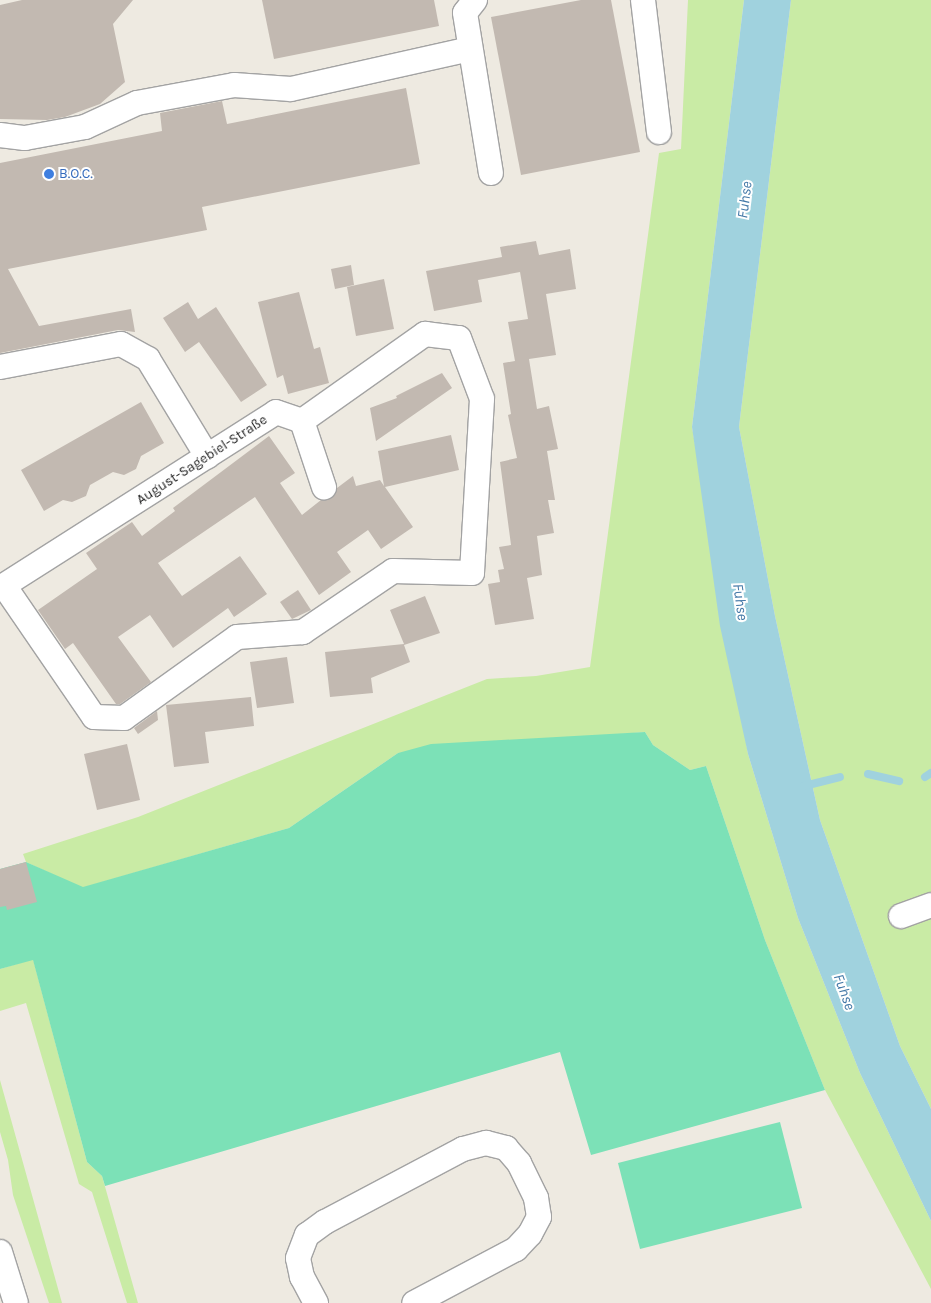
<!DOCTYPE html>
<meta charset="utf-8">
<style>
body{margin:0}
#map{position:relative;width:931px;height:1303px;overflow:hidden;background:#eeeae1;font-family:Karla,sans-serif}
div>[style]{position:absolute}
.grass>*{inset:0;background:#c9eba5}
.pitch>*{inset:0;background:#7ce1b7}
.water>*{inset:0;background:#a0d2de}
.stream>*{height:8px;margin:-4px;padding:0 4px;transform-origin:4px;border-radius:4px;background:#a0d2de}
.building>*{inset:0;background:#c2b9b1}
.roads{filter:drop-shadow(1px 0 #a3a3a3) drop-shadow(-1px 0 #a3a3a3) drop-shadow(0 1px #a3a3a3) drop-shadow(0 -1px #a3a3a3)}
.minor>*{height:24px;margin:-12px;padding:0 12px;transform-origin:12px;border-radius:12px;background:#fff}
.dots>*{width:14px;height:14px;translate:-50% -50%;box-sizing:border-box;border:2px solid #fff;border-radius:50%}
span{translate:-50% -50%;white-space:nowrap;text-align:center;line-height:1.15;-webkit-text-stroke:4px #fff;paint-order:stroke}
.shop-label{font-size:14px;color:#366cbe}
.left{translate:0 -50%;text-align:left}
.street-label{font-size:14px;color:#1c1c1c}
.water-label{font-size:15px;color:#4378a7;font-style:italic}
</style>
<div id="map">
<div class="grass">
<i style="clip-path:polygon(688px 0,744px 0,692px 427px,748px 754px,798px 918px,860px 1073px,931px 1221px,931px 1289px,825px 1090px,765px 940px,706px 766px,690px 770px,653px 745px,645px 732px,398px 753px,289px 828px,82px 888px,26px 862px,23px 854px,138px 817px,487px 679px,536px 676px,590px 667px,659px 153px,681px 149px)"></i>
<i style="clip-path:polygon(791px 0,931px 0,931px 1109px,900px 1046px,820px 820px,775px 616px,739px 427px)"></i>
<i style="clip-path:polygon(33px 959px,87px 1162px,102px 1176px,138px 1303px,127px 1303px,92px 1192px,79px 1184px,26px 1003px,0 1011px,0 969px)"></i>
<i style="clip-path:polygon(0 1080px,62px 1303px,49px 1303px,13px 1195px,8px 1160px,0 1132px)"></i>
</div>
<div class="pitch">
<i style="clip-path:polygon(645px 732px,653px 745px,690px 770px,706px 766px,765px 940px,825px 1090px,591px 1155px,560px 1052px,105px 1186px,102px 1176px,87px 1162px,33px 960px,0 969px,0 869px,26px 862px,83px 887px,289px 828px,398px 753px,431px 744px)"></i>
<i style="clip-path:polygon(780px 1122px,802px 1208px,640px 1249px,618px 1163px)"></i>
</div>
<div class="water">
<i style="clip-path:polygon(744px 0,791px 0,739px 427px,775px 616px,820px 820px,900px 1046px,931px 1109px,931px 1221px,860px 1073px,798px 918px,748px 754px,720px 626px,692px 427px)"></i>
</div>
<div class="stream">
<i style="left:868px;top:774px;width:32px;rotate:13deg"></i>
<i style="left:925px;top:777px;width:7px;rotate:-34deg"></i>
<i style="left:804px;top:786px;width:37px;rotate:-14deg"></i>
</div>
<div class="building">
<i style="clip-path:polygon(22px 0,133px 0,113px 24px,125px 82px,100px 104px,65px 117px,47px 120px,0 119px,0 5px)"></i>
<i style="clip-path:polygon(262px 0,434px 0,439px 26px,274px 59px)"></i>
<i style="clip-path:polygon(581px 0,611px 0,640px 152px,521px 175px,491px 17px)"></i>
<i style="clip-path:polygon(406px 88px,420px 164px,202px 207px,207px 230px,8px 269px,39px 326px,131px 309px,135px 332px,118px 330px,0 353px,0 163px,162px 131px,160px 113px,222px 101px,227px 124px)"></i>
<i style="clip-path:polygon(536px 241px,539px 255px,570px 249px,576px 289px,546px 294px,556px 355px,529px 359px,537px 409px,549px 406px,558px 449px,547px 451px,555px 500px,548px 500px,554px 533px,537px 536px,542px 575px,527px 578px,534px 619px,495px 625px,488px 584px,500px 582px,498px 570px,504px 569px,499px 547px,511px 545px,500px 462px,517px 458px,508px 415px,511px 414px,503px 363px,526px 359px,515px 361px,508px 322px,528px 319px,520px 272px,478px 280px,482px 302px,434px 311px,426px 271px,502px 257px,500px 247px)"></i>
<i style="clip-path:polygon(351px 265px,354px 285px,335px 289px,331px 269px)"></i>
<i style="clip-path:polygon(384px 279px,394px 329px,356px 336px,347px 287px)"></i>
<i style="clip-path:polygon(299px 292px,314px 349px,320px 347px,329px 383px,288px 394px,283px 375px,277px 378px,258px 302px)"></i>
<i style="clip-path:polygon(188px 302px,198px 319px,216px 307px,267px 385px,241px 402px,199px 342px,185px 352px,163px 318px)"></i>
<i style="clip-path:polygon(442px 373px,452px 388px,376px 441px,370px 408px,397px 398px,396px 396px)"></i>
<i style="clip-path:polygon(141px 402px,164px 443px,141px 456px,136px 469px,124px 475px,113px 472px,90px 485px,86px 496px,72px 502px,63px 500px,44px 511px,21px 470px)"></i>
<i style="clip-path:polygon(451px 435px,459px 470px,385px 487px,413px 527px,381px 549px,368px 530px,337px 552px,351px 572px,319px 595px,255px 497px,158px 563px,182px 596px,240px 556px,267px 594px,234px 617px,228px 608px,173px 648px,150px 615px,118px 637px,151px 682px,120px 704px,116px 704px,73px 643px,65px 649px,38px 610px,97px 569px,86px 553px,132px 522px,142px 536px,175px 511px,173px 508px,269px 436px,295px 473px,280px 483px,302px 515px,321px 500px,334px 496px,337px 488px,353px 476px,356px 486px,380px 480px,384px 486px,378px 451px)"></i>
<i style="clip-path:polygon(298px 590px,311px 610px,292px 619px,280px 602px)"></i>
<i style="clip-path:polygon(425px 596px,440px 633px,404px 645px,410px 662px,371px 678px,373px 693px,330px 697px,325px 652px,404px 644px,390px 610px)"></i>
<i style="clip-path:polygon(287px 657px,294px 703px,257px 708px,250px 662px)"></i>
<i style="clip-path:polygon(251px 697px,254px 726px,205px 732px,209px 763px,174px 767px,166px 705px)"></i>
<i style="clip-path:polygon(157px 711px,158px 720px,138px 734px,134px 728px)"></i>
<i style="clip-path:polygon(127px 744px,140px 800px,97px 810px,84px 754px)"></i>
<i style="clip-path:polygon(26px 862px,37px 902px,7px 910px,6px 906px,0 907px,0 869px)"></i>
</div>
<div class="roads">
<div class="minor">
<i style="left:475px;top:0;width:16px;rotate:128deg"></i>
<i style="left:465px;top:13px;width:162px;rotate:80.8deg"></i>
<i style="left:643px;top:0;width:133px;rotate:83.1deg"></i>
<i style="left:0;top:135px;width:25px;rotate:7deg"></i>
<i style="left:25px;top:138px;width:61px;rotate:-10.4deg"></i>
<i style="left:85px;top:127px;width:57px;rotate:-24.8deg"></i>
<i style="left:137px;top:103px;width:99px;rotate:-10.5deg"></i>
<i style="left:234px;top:85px;width:57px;rotate:4deg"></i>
<i style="left:291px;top:89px;width:183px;rotate:-12.6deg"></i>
<i style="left:0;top:367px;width:123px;rotate:-10.8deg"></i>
<i style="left:121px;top:344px;width:31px;rotate:29deg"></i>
<i style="left:148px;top:359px;width:114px;rotate:58.7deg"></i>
<i style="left:302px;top:421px;width:70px;rotate:71.6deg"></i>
<i style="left:0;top:588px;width:327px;rotate:-32.5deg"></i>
<i style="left:276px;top:412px;width:28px;rotate:19deg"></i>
<i style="left:302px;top:421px;width:151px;rotate:-35.3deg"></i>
<i style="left:425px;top:334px;width:34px;rotate:7deg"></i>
<i style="left:459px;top:338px;width:65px;rotate:69.3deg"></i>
<i style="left:482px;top:399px;width:174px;rotate:93.3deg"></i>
<i style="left:472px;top:573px;width:79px;rotate:-178.5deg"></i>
<i style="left:393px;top:571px;width:109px;rotate:145.9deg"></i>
<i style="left:303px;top:632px;width:66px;rotate:175.7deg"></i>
<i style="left:237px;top:637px;width:139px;rotate:144.4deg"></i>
<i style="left:124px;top:718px;width:30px;rotate:-178deg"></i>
<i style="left:94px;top:717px;width:158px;rotate:-124.4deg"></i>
<i style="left:901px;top:916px;width:32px;rotate:-20deg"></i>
<i style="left:0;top:1252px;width:53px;rotate:72.6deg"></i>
<i style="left:316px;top:1303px;width:30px;rotate:-118deg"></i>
<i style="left:302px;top:1277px;width:19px;rotate:-102deg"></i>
<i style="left:298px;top:1258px;width:25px;rotate:-69deg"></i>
<i style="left:307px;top:1235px;width:22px;rotate:-36deg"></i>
<i style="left:325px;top:1222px;width:156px;rotate:-27.9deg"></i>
<i style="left:463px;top:1149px;width:24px;rotate:-15deg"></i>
<i style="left:486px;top:1143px;width:21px;rotate:14deg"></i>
<i style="left:506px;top:1148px;width:20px;rotate:49deg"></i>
<i style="left:519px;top:1163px;width:39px;rotate:64deg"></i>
<i style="left:536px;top:1198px;width:19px;rotate:81deg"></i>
<i style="left:539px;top:1217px;width:19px;rotate:118deg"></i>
<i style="left:530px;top:1234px;width:21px;rotate:133deg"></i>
<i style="left:516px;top:1249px;width:115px;rotate:152.1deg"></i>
</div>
</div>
<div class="dots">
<i style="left:49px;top:174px;background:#3f7fe0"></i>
</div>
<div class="shop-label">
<span class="left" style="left:59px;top:174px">B.O.C.</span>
</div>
<div class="street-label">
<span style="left:202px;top:460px;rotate:-33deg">August-Sagebiel-Straße</span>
</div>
<div class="water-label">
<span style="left:745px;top:200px;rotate:-83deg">Fuhse</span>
<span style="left:740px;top:602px;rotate:82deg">Fuhse</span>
<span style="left:844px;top:992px;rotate:70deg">Fuhse</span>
</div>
</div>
